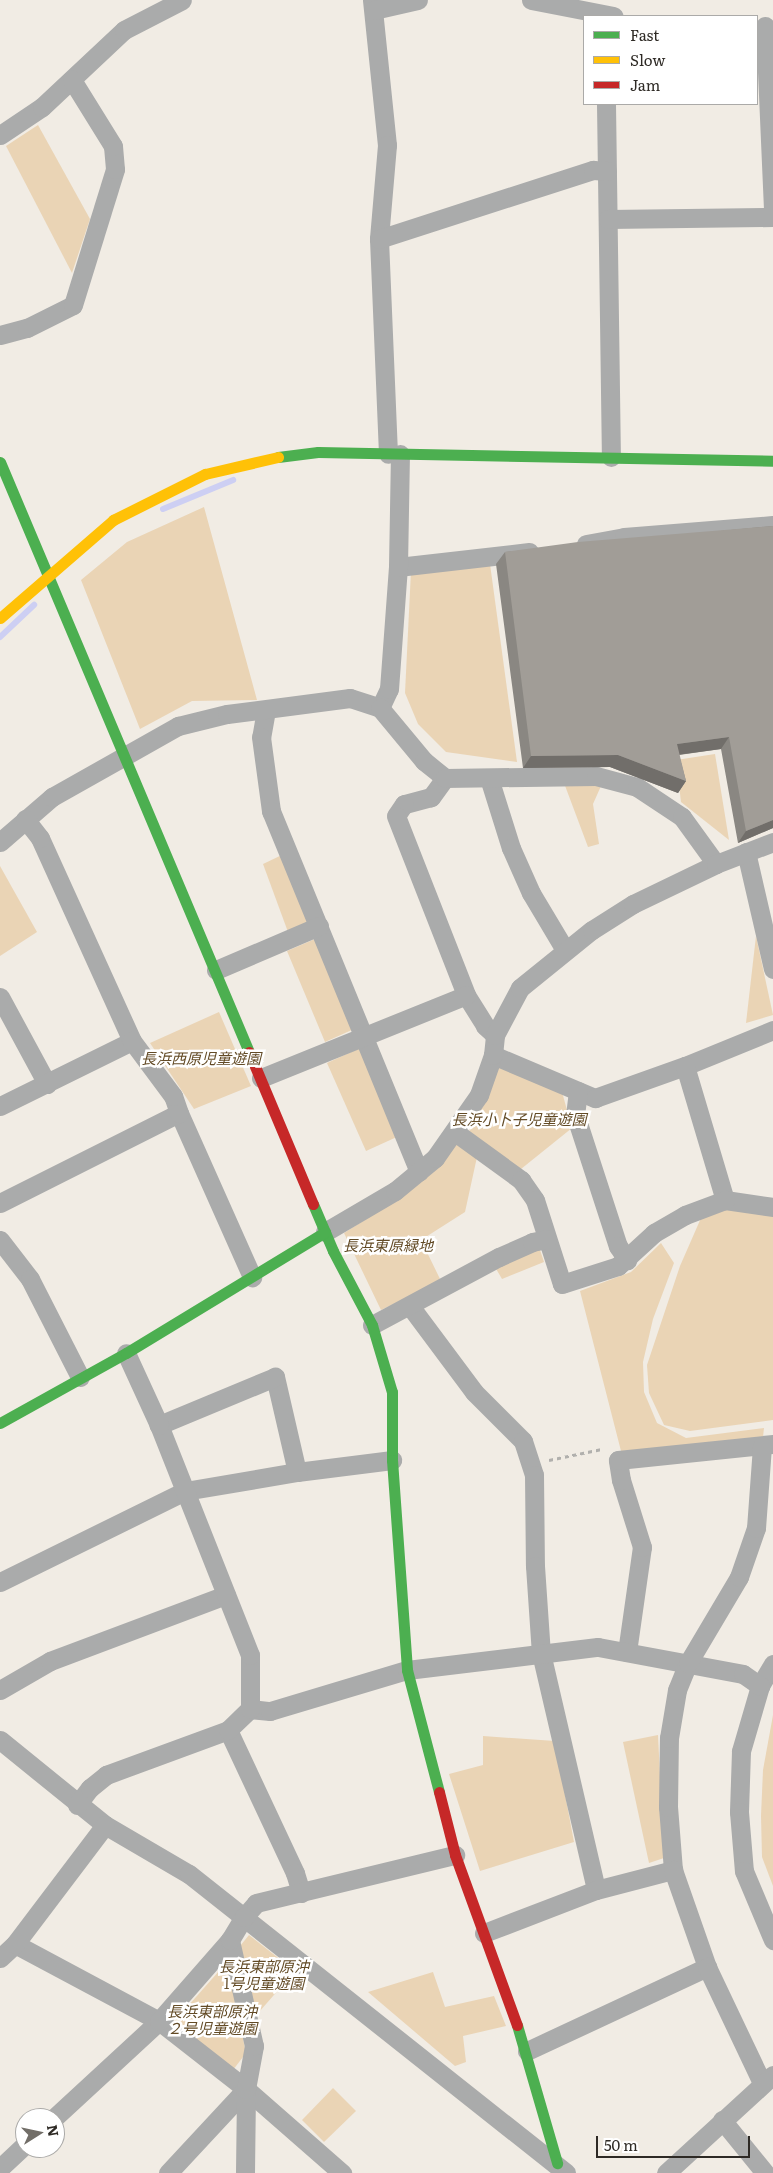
<!DOCTYPE html>
<meta charset="utf-8">
<style>
body{margin:0}
#map{position:relative;width:773px;height:2173px;overflow:hidden;background:#f1ece4;font-family:Literata,"Noto Sans JP",serif}
div>[style]{position:absolute}
.green>*{inset:0;background:#ead4b5}
.stream>*{height:6px;margin:-3px;padding:0 3px;transform-origin:3px;border-radius:3px;background:#cdcff3}
.path>*{height:3px;margin-top:-1.5px;transform-origin:0;background:repeating-linear-gradient(90deg,#b1b0ad 0 4px,transparent 0 8px)}
.street>*{height:19px;margin:-9.5px;padding:0 9.5px;transform-origin:9.5px;border-radius:9.5px;background:#aaabab}
.fast>*{height:11px;margin:-5.5px;padding:0 5.5px;transform-origin:5.5px;border-radius:5.5px;background:#4caf50}
.slow>*{height:11px;margin:-5.5px;padding:0 5.5px;transform-origin:5.5px;border-radius:5.5px;background:#ffc107}
.jam>*{height:11px;margin:-5.5px;padding:0 5.5px;transform-origin:5.5px;border-radius:5.5px;background:#c62828}
.wall>*{inset:0;background:#8a8782}
.shaded-wall>*{inset:0;background:#716e6a}
.building>*{inset:0;background:#a19d97}
span{translate:-50% -50%;white-space:nowrap;text-align:center;line-height:1.15;-webkit-text-stroke:5px #fff;paint-order:stroke}
.park-label{font-size:15px;color:#634b26;font-style:italic}
.legend{position:absolute;left:583px;top:15px;width:175px;height:90px;box-sizing:border-box;background:#fff;border:1px solid #abaaa8;margin:0;padding:6px 9px;list-style:none;font-size:15px;color:#2e2a25}
.legend li{display:flex;align-items:center;gap:10px;height:25px}
.legend b{width:25px;border:1px solid #abaaa8}
.north{position:absolute;left:15px;top:2108px;width:50px;height:50px;box-sizing:border-box;background:#fff;border:1px solid #abaaa8;border-radius:50%;rotate:80deg;font-size:14px;font-weight:700;line-height:20px;text-align:center;color:#2e2a25}
.north::after{content:'';display:block;margin:auto;width:18px;height:22px;background:#726e68;clip-path:polygon(50% 0,100% 100%,50% 72%,0 100%)}
.scale{position:absolute;left:596px;top:2136px;width:154px;height:22px;box-sizing:border-box;border:2px solid #2e2a25;border-top:0;padding-left:6px;font-size:15px;line-height:18px;white-space:nowrap;color:#2e2a25;-webkit-text-stroke:4px #fff;paint-order:stroke}
</style>
<div id="map">
<div class="green">
<i style="clip-path:polygon(38px 125px,90px 219px,72px 273px,6px 146px)"></i>
<i style="clip-path:polygon(204px 507px,257px 700px,192px 701px,140px 729px,81px 580px,127px 542px)"></i>
<i style="clip-path:polygon(490px 564px,517px 762px,446px 752px,418px 724px,405px 693px,411px 571px)"></i>
<i style="clip-path:polygon(715px 754px,729px 840px,681px 802px,676px 760px)"></i>
<i style="clip-path:polygon(564px 783px,601px 786px,593px 804px,599px 844px,588px 847px)"></i>
<i style="clip-path:polygon(284px 854px,308px 924px,288px 932px,263px 864px)"></i>
<i style="clip-path:polygon(0 866px,37px 932px,0 956px)"></i>
<i style="clip-path:polygon(756px 936px,773px 1015px,746px 1023px)"></i>
<i style="clip-path:polygon(315px 939px,354px 1029px,325px 1042px,287px 951px)"></i>
<i style="clip-path:polygon(219px 1012px,251px 1086px,194px 1109px,150px 1043px)"></i>
<i style="clip-path:polygon(360px 1048px,399px 1136px,366px 1151px,327px 1063px)"></i>
<i style="clip-path:polygon(498px 1065px,562px 1092px,572px 1128px,521px 1169px,468px 1134px)"></i>
<i style="clip-path:polygon(456px 1143px,477px 1157px,465px 1212px,421px 1240px,441px 1281px,381px 1310px,344px 1233px,406px 1194px)"></i>
<i style="clip-path:polygon(724px 1209px,773px 1216px,773px 1420px,690px 1431px,664px 1425px,649px 1393px,647px 1365px,680px 1266px,701px 1218px)"></i>
<i style="clip-path:polygon(661px 1243px,674px 1263px,653px 1319px,643px 1362px,644px 1392px,657px 1423px,686px 1438px,764px 1428px,762px 1446px,621px 1451px,580px 1291px,631px 1272px)"></i>
<i style="clip-path:polygon(539px 1247px,544px 1262px,502px 1279px,495px 1267px)"></i>
<i style="clip-path:polygon(773px 1715px,773px 1886px,762px 1857px,761px 1816px,763px 1770px)"></i>
<i style="clip-path:polygon(658px 1735px,664px 1858px,649px 1863px,623px 1742px)"></i>
<i style="clip-path:polygon(483px 1736px,555px 1741px,574px 1842px,480px 1871px,449px 1774px,483px 1765px)"></i>
<i style="clip-path:polygon(249px 1935px,295px 1971px,253px 2019px,236px 1951px)"></i>
<i style="clip-path:polygon(227px 1962px,246px 2053px,233px 2070px,173px 2023px)"></i>
<i style="clip-path:polygon(433px 1972px,445px 2007px,494px 1996px,506px 2026px,463px 2036px,466px 2062px,455px 2066px,368px 1992px)"></i>
<i style="clip-path:polygon(333px 2088px,356px 2111px,324px 2142px,302px 2120px)"></i>
</div>
<div class="stream">
<i style="left:163px;top:509px;width:76px;rotate:-22.5deg"></i>
<i style="left:0;top:637px;width:47px;rotate:-43.3deg"></i>
</div>
<div class="path">
<i style="left:549px;top:1460px;width:54px;rotate:-11.7deg"></i>
</div>
<div class="street">
<i style="left:372px;top:0;width:146px;rotate:84.1deg"></i>
<i style="left:387px;top:145px;width:94px;rotate:94.9deg"></i>
<i style="left:379px;top:239px;width:215px;rotate:87.6deg"></i>
<i style="left:531px;top:0;width:84px;rotate:11deg"></i>
<i style="left:374px;top:10px;width:45px;rotate:-12.8deg"></i>
<i style="left:765px;top:26px;width:185px;rotate:87.5deg"></i>
<i style="left:606px;top:104px;width:353px;rotate:89.2deg"></i>
<i style="left:0;top:135px;width:50px;rotate:-33.7deg"></i>
<i style="left:42px;top:107px;width:112px;rotate:-43.2deg"></i>
<i style="left:124px;top:30px;width:65px;rotate:-27.3deg"></i>
<i style="left:608px;top:219px;width:165px;rotate:-0.7deg"></i>
<i style="left:379px;top:239px;width:225px;rotate:-17.9deg"></i>
<i style="left:593px;top:170px;width:14px;rotate:4deg"></i>
<i style="left:0;top:335px;width:28px;rotate:-15deg"></i>
<i style="left:27px;top:328px;width:51px;rotate:-26.6deg"></i>
<i style="left:73px;top:305px;width:142px;rotate:-72.8deg"></i>
<i style="left:115px;top:169px;width:23px;rotate:-95deg"></i>
<i style="left:113px;top:146px;width:78px;rotate:-121.8deg"></i>
<i style="left:586px;top:544px;width:39px;rotate:-10deg"></i>
<i style="left:624px;top:537px;width:149px;rotate:-4.6deg"></i>
<i style="left:398px;top:567px;width:132px;rotate:-6.5deg"></i>
<i style="left:380px;top:708px;width:21px;rotate:-65deg"></i>
<i style="left:389px;top:689px;width:122px;rotate:-85.8deg"></i>
<i style="left:398px;top:567px;width:113px;rotate:-89deg"></i>
<i style="left:266px;top:710px;width:27px;rotate:100deg"></i>
<i style="left:261px;top:737px;width:75px;rotate:82.3deg"></i>
<i style="left:271px;top:811px;width:390px;rotate:67.7deg"></i>
<i style="left:445px;top:778px;width:24px;rotate:126deg"></i>
<i style="left:431px;top:797px;width:28px;rotate:165deg"></i>
<i style="left:404px;top:804px;width:14px;rotate:124deg"></i>
<i style="left:396px;top:816px;width:192px;rotate:68.6deg"></i>
<i style="left:466px;top:995px;width:36px;rotate:58deg"></i>
<i style="left:485px;top:1026px;width:13px;rotate:42deg"></i>
<i style="left:489px;top:778px;width:73px;rotate:72.6deg"></i>
<i style="left:511px;top:848px;width:49px;rotate:66deg"></i>
<i style="left:531px;top:893px;width:66px;rotate:59.2deg"></i>
<i style="left:0;top:842px;width:69px;rotate:-40.9deg"></i>
<i style="left:52px;top:797px;width:145px;rotate:-29.4deg"></i>
<i style="left:178px;top:726px;width:50px;rotate:-13.8deg"></i>
<i style="left:227px;top:714px;width:124px;rotate:-7.4deg"></i>
<i style="left:350px;top:698px;width:32px;rotate:18deg"></i>
<i style="left:380px;top:708px;width:69px;rotate:50.3deg"></i>
<i style="left:424px;top:761px;width:27px;rotate:39deg"></i>
<i style="left:445px;top:778px;width:151px;rotate:-0.8deg"></i>
<i style="left:596px;top:776px;width:42px;rotate:15deg"></i>
<i style="left:637px;top:787px;width:54px;rotate:33.7deg"></i>
<i style="left:682px;top:817px;width:58px;rotate:54.1deg"></i>
<i style="left:746px;top:852px;width:120px;rotate:77deg"></i>
<i style="left:216px;top:970px;width:112px;rotate:-23.1deg"></i>
<i style="left:0;top:997px;width:99px;rotate:61.6deg"></i>
<i style="left:493px;top:1055px;width:111px;rotate:22.9deg"></i>
<i style="left:595px;top:1098px;width:96px;rotate:-19.6deg"></i>
<i style="left:685px;top:1066px;width:95px;rotate:-22.2deg"></i>
<i style="left:685px;top:1066px;width:140px;rotate:73.4deg"></i>
<i style="left:725px;top:1200px;width:49px;rotate:8.3deg"></i>
<i style="left:261px;top:1078px;width:221px;rotate:-22deg"></i>
<i style="left:578px;top:1091px;width:23px;rotate:97deg"></i>
<i style="left:575px;top:1114px;width:139px;rotate:72deg"></i>
<i style="left:618px;top:1246px;width:17px;rotate:57deg"></i>
<i style="left:0;top:1106px;width:147px;rotate:-26.2deg"></i>
<i style="left:132px;top:1041px;width:223px;rotate:-114.4deg"></i>
<i style="left:40px;top:838px;width:24px;rotate:-128deg"></i>
<i style="left:179px;top:1113px;width:180px;rotate:66deg"></i>
<i style="left:455px;top:1132px;width:82px;rotate:36deg"></i>
<i style="left:521px;top:1180px;width:24px;rotate:55deg"></i>
<i style="left:535px;top:1200px;width:88px;rotate:72.2deg"></i>
<i style="left:562px;top:1284px;width:59px;rotate:-17.8deg"></i>
<i style="left:618px;top:1266px;width:49px;rotate:-42.5deg"></i>
<i style="left:654px;top:1233px;width:36px;rotate:-30deg"></i>
<i style="left:685px;top:1215px;width:43px;rotate:-20.6deg"></i>
<i style="left:0;top:1203px;width:200px;rotate:-26.7deg"></i>
<i style="left:179px;top:1113px;width:18px;rotate:-109deg"></i>
<i style="left:173px;top:1096px;width:69px;rotate:-126.7deg"></i>
<i style="left:325px;top:1232px;width:81px;rotate:-30.4deg"></i>
<i style="left:395px;top:1191px;width:52px;rotate:-39.5deg"></i>
<i style="left:435px;top:1158px;width:77px;rotate:-55.1deg"></i>
<i style="left:479px;top:1095px;width:42px;rotate:-70.7deg"></i>
<i style="left:493px;top:1055px;width:20px;rotate:-84deg"></i>
<i style="left:495px;top:1035px;width:53px;rotate:-62deg"></i>
<i style="left:520px;top:988px;width:92px;rotate:-38.9deg"></i>
<i style="left:592px;top:930px;width:49px;rotate:-32.4deg"></i>
<i style="left:633px;top:904px;width:92px;rotate:-25.7deg"></i>
<i style="left:716px;top:864px;width:61px;rotate:-21.1deg"></i>
<i style="left:0;top:1240px;width:49px;rotate:52.4deg"></i>
<i style="left:30px;top:1279px;width:110px;rotate:63deg"></i>
<i style="left:410px;top:1306px;width:107px;rotate:53.3deg"></i>
<i style="left:474px;top:1392px;width:69px;rotate:45deg"></i>
<i style="left:523px;top:1441px;width:36px;rotate:72deg"></i>
<i style="left:534px;top:1475px;width:91px;rotate:89.4deg"></i>
<i style="left:535px;top:1566px;width:87px;rotate:86.1deg"></i>
<i style="left:541px;top:1653px;width:243px;rotate:76.9deg"></i>
<i style="left:372px;top:1325px;width:144px;rotate:-28.2deg"></i>
<i style="left:499px;top:1257px;width:36px;rotate:-24deg"></i>
<i style="left:532px;top:1242px;width:15px;rotate:-11deg"></i>
<i style="left:297px;top:1472px;width:96px;rotate:-7.2deg"></i>
<i style="left:0;top:1582px;width:206px;rotate:-26.2deg"></i>
<i style="left:185px;top:1491px;width:114px;rotate:-9.6deg"></i>
<i style="left:297px;top:1472px;width:98px;rotate:-103deg"></i>
<i style="left:275px;top:1377px;width:126px;rotate:157.5deg"></i>
<i style="left:627px;top:1652px;width:106px;rotate:-81.9deg"></i>
<i style="left:642px;top:1547px;width:70px;rotate:-107.4deg"></i>
<i style="left:621px;top:1480px;width:20px;rotate:-99deg"></i>
<i style="left:618px;top:1460px;width:156px;rotate:-5.9deg"></i>
<i style="left:773px;top:1664px;width:26px;rotate:121deg"></i>
<i style="left:760px;top:1686px;width:68px;rotate:106.3deg"></i>
<i style="left:741px;top:1751px;width:61px;rotate:91.9deg"></i>
<i style="left:739px;top:1812px;width:59px;rotate:85.2deg"></i>
<i style="left:744px;top:1871px;width:75px;rotate:67.2deg"></i>
<i style="left:0;top:1690px;width:58px;rotate:-30.1deg"></i>
<i style="left:50px;top:1661px;width:188px;rotate:-20.6deg"></i>
<i style="left:250px;top:1709px;width:20px;rotate:6deg"></i>
<i style="left:270px;top:1711px;width:143px;rotate:-16.7deg"></i>
<i style="left:407px;top:1670px;width:192px;rotate:-6.9deg"></i>
<i style="left:598px;top:1647px;width:147px;rotate:10.5deg"></i>
<i style="left:743px;top:1674px;width:21px;rotate:35deg"></i>
<i style="left:228px;top:1730px;width:158px;rotate:64.9deg"></i>
<i style="left:295px;top:1873px;width:21px;rotate:73deg"></i>
<i style="left:0;top:1740px;width:135px;rotate:39deg"></i>
<i style="left:105px;top:1825px;width:97px;rotate:30.3deg"></i>
<i style="left:189px;top:1874px;width:481px;rotate:38.4deg"></i>
<i style="left:77px;top:1805px;width:21px;rotate:-53deg"></i>
<i style="left:90px;top:1788px;width:21px;rotate:-39deg"></i>
<i style="left:106px;top:1775px;width:130px;rotate:-20.2deg"></i>
<i style="left:228px;top:1730px;width:30px;rotate:-44deg"></i>
<i style="left:250px;top:1709px;width:54px;rotate:-90deg"></i>
<i style="left:250px;top:1655px;width:247px;rotate:-111.6deg"></i>
<i style="left:159px;top:1425px;width:79px;rotate:-114.6deg"></i>
<i style="left:673px;top:1870px;width:63px;rotate:-94.5deg"></i>
<i style="left:668px;top:1807px;width:69px;rotate:-89.2deg"></i>
<i style="left:669px;top:1738px;width:49px;rotate:-80.5deg"></i>
<i style="left:677px;top:1690px;width:29px;rotate:-68deg"></i>
<i style="left:688px;top:1663px;width:100px;rotate:-59.3deg"></i>
<i style="left:739px;top:1577px;width:52px;rotate:-70.9deg"></i>
<i style="left:756px;top:1528px;width:82px;rotate:-85.8deg"></i>
<i style="left:484px;top:1933px;width:120px;rotate:-21deg"></i>
<i style="left:596px;top:1890px;width:80px;rotate:-14.6deg"></i>
<i style="left:673px;top:1870px;width:103px;rotate:70.7deg"></i>
<i style="left:15px;top:1944px;width:163px;rotate:28.1deg"></i>
<i style="left:159px;top:2021px;width:110px;rotate:38deg"></i>
<i style="left:246px;top:2089px;width:128px;rotate:41.2deg"></i>
<i style="left:0;top:1958px;width:21px;rotate:-43deg"></i>
<i style="left:15px;top:1944px;width:149px;rotate:-52.9deg"></i>
<i style="left:527px;top:2051px;width:199px;rotate:-25deg"></i>
<i style="left:707px;top:1967px;width:128px;rotate:64.6deg"></i>
<i style="left:54px;top:2118px;width:143px;rotate:-42.7deg"></i>
<i style="left:159px;top:2021px;width:108px;rotate:-48.8deg"></i>
<i style="left:722px;top:2120px;width:68px;rotate:50.9deg"></i>
<i style="left:0;top:2168px;width:34px;rotate:-43deg"></i>
<i style="left:168px;top:2173px;width:115px;rotate:-47.1deg"></i>
<i style="left:245px;top:2173px;width:84px;rotate:-89.3deg"></i>
<i style="left:246px;top:2089px;width:44px;rotate:-79.5deg"></i>
<i style="left:254px;top:2046px;width:109px;rotate:-102.8deg"></i>
<i style="left:230px;top:1940px;width:27px;rotate:-59deg"></i>
<i style="left:244px;top:1917px;width:18px;rotate:-49deg"></i>
<i style="left:256px;top:1903px;width:205px;rotate:-13.6deg"></i>
<i style="left:666px;top:2173px;width:145px;rotate:-42.5deg"></i>
</div>
<div class="fast">
<i style="left:278px;top:457px;width:40px;rotate:-7.1deg"></i>
<i style="left:318px;top:452px;width:455px;rotate:1.1deg"></i>
<i style="left:0;top:462px;width:640px;rotate:67.12deg"></i>
<i style="left:313px;top:1204px;width:51px;rotate:66.9deg"></i>
<i style="left:333px;top:1251px;width:84px;rotate:62.2deg"></i>
<i style="left:372px;top:1325px;width:70px;rotate:73.4deg"></i>
<i style="left:392px;top:1392px;width:68px;rotate:90deg"></i>
<i style="left:392px;top:1460px;width:211px;rotate:85.9deg"></i>
<i style="left:407px;top:1670px;width:126px;rotate:75.3deg"></i>
<i style="left:0;top:1423px;width:144px;rotate:-29.1deg"></i>
<i style="left:126px;top:1353px;width:233px;rotate:-31.3deg"></i>
<i style="left:517px;top:2025px;width:144px;rotate:73.8deg"></i>
</div>
<div class="slow">
<i style="left:0;top:618px;width:150px;rotate:-40.9deg"></i>
<i style="left:113px;top:520px;width:103px;rotate:-26.6deg"></i>
<i style="left:205px;top:474px;width:75px;rotate:-13.1deg"></i>
</div>
<div class="jam">
<i style="left:249px;top:1052px;width:165px;rotate:67.2deg"></i>
<i style="left:439px;top:1792px;width:65px;rotate:75.7deg"></i>
<i style="left:455px;top:1855px;width:181px;rotate:70deg"></i>
</div>
<div class="wall">
<i style="clip-path:polygon(773px 526px,773px 828px,738px 843px,721px 749px,679px 755px,686px 781px,678px 793px,610px 767px,523px 768px,496px 564px,505px 552px)"></i>
</div>
<div class="shaded-wall">
<i style="clip-path:polygon(729px 737px,721px 749px,669px 756px,677px 744px)"></i>
<i style="clip-path:polygon(618px 755px,686px 781px,678px 793px,610px 767px,523px 768px,531px 756px)"></i>
<i style="clip-path:polygon(773px 820px,773px 828px,738px 843px,746px 831px)"></i>
</div>
<div class="building">
<i style="clip-path:polygon(773px 526px,773px 820px,746px 831px,729px 737px,677px 744px,686px 781px,618px 755px,531px 756px,505px 552px,578px 542px)"></i>
</div>
<div class="park-label">
<span style="left:201px;top:1058px">長浜西原児童遊園</span>
<span style="left:519px;top:1119px">長浜小卜子児童遊園</span>
<span style="left:388px;top:1245px">長浜東原緑地</span>
<span style="left:264px;top:1974px">長浜東部原沖<br>1号児童遊園</span>
<span style="left:212px;top:2019px">長浜東部原沖<br>２号児童遊園</span>
</div>
<ul class="legend">
<li><b style="height:6px;background:#4caf50"></b>Fast</li>
<li><b style="height:6px;background:#ffc107"></b>Slow</li>
<li><b style="height:6px;background:#c62828"></b>Jam</li>
</ul>
<div class="north">N</div>
<div class="scale">50 m</div>
</div>
